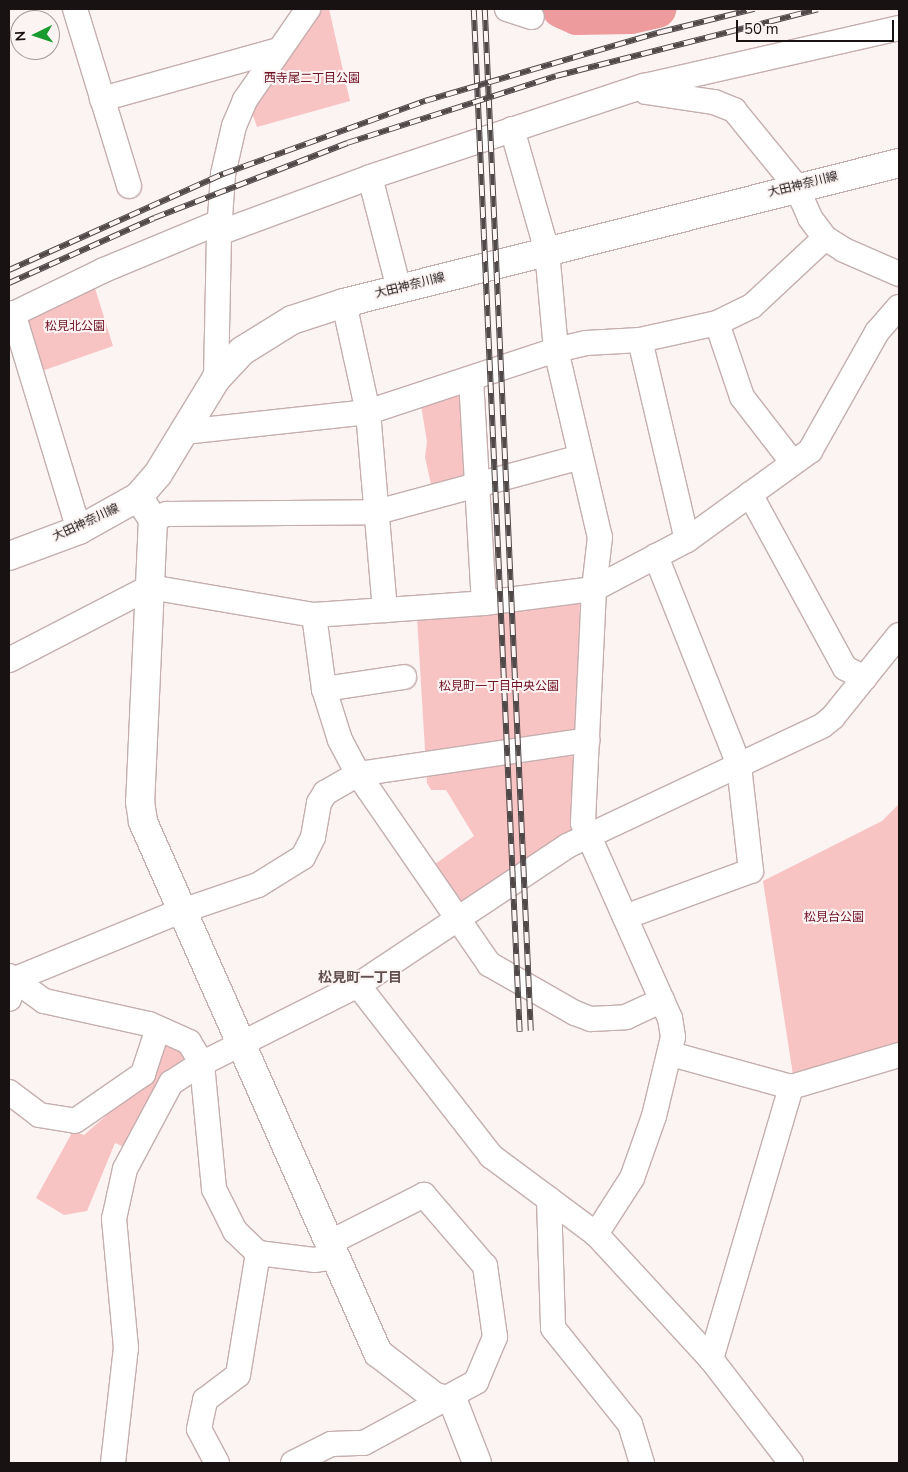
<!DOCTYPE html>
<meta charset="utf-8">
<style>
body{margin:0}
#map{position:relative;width:908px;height:1472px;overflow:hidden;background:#fcf3f3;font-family:"Nunito Sans","Noto Sans JP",sans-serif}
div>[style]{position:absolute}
.green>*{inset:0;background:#f8c3c3}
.river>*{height:38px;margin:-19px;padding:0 19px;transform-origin:19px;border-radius:19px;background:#ed9b9d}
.roads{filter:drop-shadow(1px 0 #c5aeae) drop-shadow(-1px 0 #c5aeae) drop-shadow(0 1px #c5aeae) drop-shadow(0 -1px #c5aeae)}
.minor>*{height:24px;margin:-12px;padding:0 12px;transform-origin:12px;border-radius:12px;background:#fff}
.tertiary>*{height:28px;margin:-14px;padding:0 14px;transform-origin:14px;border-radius:14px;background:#fff}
.secondary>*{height:28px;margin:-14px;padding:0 14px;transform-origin:14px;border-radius:14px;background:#fff}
.rail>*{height:5.5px;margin-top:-2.75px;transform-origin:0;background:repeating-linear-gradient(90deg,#fcf3f3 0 11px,#504949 0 22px);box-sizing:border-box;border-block:1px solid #504949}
span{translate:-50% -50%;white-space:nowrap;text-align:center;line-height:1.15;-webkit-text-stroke:4px #fcf3f3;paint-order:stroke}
.park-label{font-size:12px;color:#6e0d1f}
.street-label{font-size:12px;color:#191212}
.neighbourhood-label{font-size:14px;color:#624f4f;font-weight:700}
.frame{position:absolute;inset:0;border:10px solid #191212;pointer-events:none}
.north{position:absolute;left:10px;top:10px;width:50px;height:50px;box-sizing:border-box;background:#fcf3f3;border:1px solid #a19999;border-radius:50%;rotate:266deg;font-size:14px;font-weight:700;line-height:20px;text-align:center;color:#191212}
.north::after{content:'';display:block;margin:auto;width:18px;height:22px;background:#199a2f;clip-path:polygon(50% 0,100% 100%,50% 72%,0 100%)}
.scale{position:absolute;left:736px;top:20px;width:158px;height:22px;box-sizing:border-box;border:2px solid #191212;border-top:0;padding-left:6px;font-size:15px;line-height:18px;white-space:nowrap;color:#191212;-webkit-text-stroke:4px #fcf3f3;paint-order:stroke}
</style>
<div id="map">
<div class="green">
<i style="clip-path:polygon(322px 9px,329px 9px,350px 101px,257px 127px,251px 110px)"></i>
<i style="clip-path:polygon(94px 285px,113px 346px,39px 372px,22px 319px)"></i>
<i style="clip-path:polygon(456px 394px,465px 400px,469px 475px,432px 489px,425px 457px,427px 442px,421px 405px)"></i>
<i style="clip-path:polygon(580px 599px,574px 836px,459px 908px,431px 867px,474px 836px,446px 790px,431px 790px,427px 783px,417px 617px)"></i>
<i style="clip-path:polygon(899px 804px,899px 1047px,793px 1075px,763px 881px,882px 821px)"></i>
<i style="clip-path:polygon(168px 1039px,188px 1055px,185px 1064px,124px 1147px,115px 1143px,87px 1211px,64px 1215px,36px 1198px,73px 1131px,84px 1135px,145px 1082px)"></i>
</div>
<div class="river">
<i style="left:561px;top:9px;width:17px;rotate:24deg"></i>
<i style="left:577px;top:16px;width:54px;rotate:-1.1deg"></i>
<i style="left:631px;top:15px;width:27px;rotate:-13deg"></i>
</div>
<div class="roads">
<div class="minor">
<i style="left:75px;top:9px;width:185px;rotate:73deg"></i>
<i style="left:507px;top:9px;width:26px;rotate:18deg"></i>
<i style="left:646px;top:92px;width:69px;rotate:8.4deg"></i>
<i style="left:714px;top:102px;width:22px;rotate:22deg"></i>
<i style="left:734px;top:110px;width:98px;rotate:50.8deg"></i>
<i style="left:796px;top:186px;width:35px;rotate:66deg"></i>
<i style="left:810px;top:218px;width:25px;rotate:53deg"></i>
<i style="left:825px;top:238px;width:22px;rotate:32deg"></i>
<i style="left:844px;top:250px;width:60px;rotate:23.6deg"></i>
<i style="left:102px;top:99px;width:184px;rotate:-15.5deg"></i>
<i style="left:512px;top:129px;width:127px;rotate:74deg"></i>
<i style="left:547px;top:251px;width:99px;rotate:84.8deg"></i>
<i style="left:556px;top:350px;width:192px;rotate:76.8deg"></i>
<i style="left:600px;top:537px;width:52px;rotate:96.6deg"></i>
<i style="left:594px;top:589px;width:234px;rotate:92.7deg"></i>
<i style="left:583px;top:823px;width:214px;rotate:66deg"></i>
<i style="left:670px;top:1018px;width:19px;rotate:81deg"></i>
<i style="left:673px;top:1037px;width:81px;rotate:103.5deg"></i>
<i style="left:654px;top:1116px;width:66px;rotate:109.5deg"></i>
<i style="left:632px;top:1178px;width:67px;rotate:122.7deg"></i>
<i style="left:370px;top:177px;width:116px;rotate:75.5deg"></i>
<i style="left:219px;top:233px;width:161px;rotate:-20.3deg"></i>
<i style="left:370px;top:177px;width:289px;rotate:-18.4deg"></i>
<i style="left:644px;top:86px;width:262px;rotate:-12.8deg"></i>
<i style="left:344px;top:303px;width:112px;rotate:77.6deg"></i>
<i style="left:368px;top:412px;width:199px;rotate:85.1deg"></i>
<i style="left:13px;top:313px;width:227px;rotate:73.1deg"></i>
<i style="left:9px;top:316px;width:106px;rotate:-25.8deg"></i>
<i style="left:104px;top:270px;width:126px;rotate:-22.5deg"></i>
<i style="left:717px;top:323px;width:78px;rotate:71.3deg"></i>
<i style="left:742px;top:397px;width:83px;rotate:52.3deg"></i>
<i style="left:640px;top:340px;width:205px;rotate:76.8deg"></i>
<i style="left:216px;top:379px;width:146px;rotate:-88.8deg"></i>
<i style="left:219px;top:233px;width:59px;rotate:-86.1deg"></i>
<i style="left:223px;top:174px;width:49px;rotate:-77.1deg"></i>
<i style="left:234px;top:126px;width:28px;rotate:-67deg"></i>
<i style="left:245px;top:100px;width:111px;rotate:-55.3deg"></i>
<i style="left:471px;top:379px;width:224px;rotate:86.7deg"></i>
<i style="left:184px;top:432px;width:185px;rotate:-6.2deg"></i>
<i style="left:368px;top:412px;width:198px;rotate:-18.3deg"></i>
<i style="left:556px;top:350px;width:31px;rotate:-13deg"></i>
<i style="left:586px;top:343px;width:54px;rotate:-3.2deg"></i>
<i style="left:640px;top:340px;width:79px;rotate:-12.4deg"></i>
<i style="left:717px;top:323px;width:39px;rotate:-26deg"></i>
<i style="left:752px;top:306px;width:100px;rotate:-43deg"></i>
<i style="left:750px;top:494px;width:198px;rotate:61.4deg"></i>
<i style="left:845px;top:668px;width:22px;rotate:27deg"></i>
<i style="left:153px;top:519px;width:15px;rotate:-20deg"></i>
<i style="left:167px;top:514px;width:210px;rotate:-0.5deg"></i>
<i style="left:377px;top:512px;width:211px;rotate:-15.1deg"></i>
<i style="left:314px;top:615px;width:75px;rotate:82.3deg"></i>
<i style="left:324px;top:689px;width:53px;rotate:72.6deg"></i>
<i style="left:340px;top:740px;width:38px;rotate:62deg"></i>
<i style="left:358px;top:774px;width:231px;rotate:55.4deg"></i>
<i style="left:489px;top:964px;width:99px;rotate:29.7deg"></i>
<i style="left:575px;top:1013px;width:17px;rotate:21deg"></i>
<i style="left:591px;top:1019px;width:35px;rotate:-3deg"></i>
<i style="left:626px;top:1017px;width:40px;rotate:-25deg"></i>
<i style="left:9px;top:660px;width:159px;rotate:-27.4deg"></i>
<i style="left:150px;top:587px;width:166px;rotate:9.7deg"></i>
<i style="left:314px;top:615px;width:170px;rotate:-4deg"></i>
<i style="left:484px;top:603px;width:111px;rotate:-7.3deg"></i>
<i style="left:594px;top:589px;width:105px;rotate:-27.8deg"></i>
<i style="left:687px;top:540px;width:152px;rotate:-35.9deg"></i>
<i style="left:810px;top:451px;width:137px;rotate:-60.6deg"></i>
<i style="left:877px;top:332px;width:33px;rotate:-49deg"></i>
<i style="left:324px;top:689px;width:81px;rotate:-8.5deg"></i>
<i style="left:625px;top:917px;width:134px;rotate:-20.1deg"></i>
<i style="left:751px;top:871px;width:107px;rotate:-96.5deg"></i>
<i style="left:739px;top:765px;width:225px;rotate:-111.7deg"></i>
<i style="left:9px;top:976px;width:43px;rotate:35.5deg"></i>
<i style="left:44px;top:1001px;width:107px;rotate:12.4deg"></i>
<i style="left:149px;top:1024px;width:44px;rotate:24.2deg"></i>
<i style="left:189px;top:1042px;width:26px;rotate:59deg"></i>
<i style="left:202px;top:1064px;width:126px;rotate:84.5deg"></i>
<i style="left:214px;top:1189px;width:47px;rotate:63.4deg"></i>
<i style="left:235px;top:1231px;width:32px;rotate:44deg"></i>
<i style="left:258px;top:1253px;width:56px;rotate:7.1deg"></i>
<i style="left:314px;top:1260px;width:21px;rotate:-8deg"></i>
<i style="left:358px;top:985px;width:217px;rotate:52.1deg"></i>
<i style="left:491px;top:1156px;width:131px;rotate:36.6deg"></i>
<i style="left:596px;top:1234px;width:170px;rotate:47.4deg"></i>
<i style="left:711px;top:1359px;width:131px;rotate:52.4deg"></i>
<i style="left:9px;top:999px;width:21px;rotate:-73deg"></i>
<i style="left:15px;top:979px;width:174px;rotate:-22.3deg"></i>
<i style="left:176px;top:913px;width:87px;rotate:-18.9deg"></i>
<i style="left:258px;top:885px;width:53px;rotate:-31.9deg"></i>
<i style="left:303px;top:857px;width:22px;rotate:-63deg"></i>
<i style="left:313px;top:837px;width:35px;rotate:-80deg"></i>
<i style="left:319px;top:803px;width:12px;rotate:-59deg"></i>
<i style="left:325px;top:793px;width:38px;rotate:-30deg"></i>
<i style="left:358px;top:774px;width:232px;rotate:-8.4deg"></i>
<i style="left:671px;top:1054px;width:124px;rotate:15.4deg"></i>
<i style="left:9px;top:1092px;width:38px;rotate:37deg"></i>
<i style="left:39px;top:1115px;width:36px;rotate:9deg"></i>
<i style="left:75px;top:1121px;width:83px;rotate:-34.7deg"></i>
<i style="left:143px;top:1074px;width:48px;rotate:-71.9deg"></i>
<i style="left:549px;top:1199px;width:129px;rotate:88.2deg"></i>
<i style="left:553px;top:1328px;width:123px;rotate:51.3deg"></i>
<i style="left:630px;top:1424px;width:41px;rotate:72.9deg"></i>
<i style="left:711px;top:1359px;width:284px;rotate:-73.6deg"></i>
<i style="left:791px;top:1087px;width:113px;rotate:-16.5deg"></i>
<i style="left:113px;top:1463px;width:116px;rotate:-83.6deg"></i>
<i style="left:126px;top:1348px;width:130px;rotate:-95.3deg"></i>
<i style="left:114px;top:1219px;width:51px;rotate:-77.6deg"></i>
<i style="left:125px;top:1169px;width:98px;rotate:-61.9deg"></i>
<i style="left:171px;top:1083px;width:31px;rotate:-33deg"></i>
<i style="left:197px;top:1066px;width:180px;rotate:-26.7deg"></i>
<i style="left:358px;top:985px;width:251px;rotate:-33.6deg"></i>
<i style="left:567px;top:846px;width:282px;rotate:-25.2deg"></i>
<i style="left:822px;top:726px;width:14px;rotate:-39deg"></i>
<i style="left:833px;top:717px;width:105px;rotate:-51.2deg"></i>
<i style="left:217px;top:1463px;width:38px;rotate:-118deg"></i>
<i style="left:199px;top:1429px;width:30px;rotate:-78deg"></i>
<i style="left:205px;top:1400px;width:41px;rotate:-37.1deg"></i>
<i style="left:238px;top:1375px;width:124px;rotate:-80.7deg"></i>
<i style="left:293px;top:1463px;width:42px;rotate:-26.6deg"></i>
<i style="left:331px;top:1444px;width:33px;rotate:-2deg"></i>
<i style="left:364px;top:1443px;width:128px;rotate:-28.6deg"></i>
<i style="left:476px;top:1382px;width:49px;rotate:-67.1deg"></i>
<i style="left:495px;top:1337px;width:72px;rotate:-98deg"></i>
<i style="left:485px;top:1266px;width:94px;rotate:-130.7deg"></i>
<i style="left:424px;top:1195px;width:106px;rotate:153.2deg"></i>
</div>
<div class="tertiary">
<i style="left:138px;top:497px;width:27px;rotate:56deg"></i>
<i style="left:153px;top:519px;width:283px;rotate:92.6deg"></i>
<i style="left:140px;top:802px;width:20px;rotate:81deg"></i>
<i style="left:143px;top:822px;width:581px;rotate:66.13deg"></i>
<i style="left:378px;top:1353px;width:72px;rotate:37.7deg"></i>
<i style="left:435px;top:1397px;width:18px;rotate:13deg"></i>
<i style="left:453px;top:1401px;width:66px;rotate:68.8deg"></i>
</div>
<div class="secondary">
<i style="left:9px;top:556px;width:75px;rotate:-20.4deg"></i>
<i style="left:79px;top:530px;width:68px;rotate:-29.2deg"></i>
<i style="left:138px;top:497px;width:30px;rotate:-49deg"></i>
<i style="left:158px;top:474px;width:111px;rotate:-58.6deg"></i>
<i style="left:216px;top:379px;width:38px;rotate:-47deg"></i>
<i style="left:242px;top:351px;width:59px;rotate:-31.8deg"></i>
<i style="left:292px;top:320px;width:55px;rotate:-18.1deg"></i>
<i style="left:344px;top:303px;width:572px;rotate:-14.16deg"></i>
</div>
</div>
<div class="rail">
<i style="left:474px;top:9px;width:1024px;rotate:87.43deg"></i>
<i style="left:485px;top:9px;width:1023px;rotate:87.42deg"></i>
<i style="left:9px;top:270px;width:235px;rotate:-24.2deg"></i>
<i style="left:223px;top:174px;width:215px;rotate:-19.9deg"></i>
<i style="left:425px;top:101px;width:246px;rotate:-16.3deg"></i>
<i style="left:661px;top:32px;width:96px;rotate:-13.9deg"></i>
<i style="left:9px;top:283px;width:159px;rotate:-24.1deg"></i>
<i style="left:154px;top:218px;width:207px;rotate:-21.2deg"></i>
<i style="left:347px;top:143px;width:219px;rotate:-17.8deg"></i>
<i style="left:556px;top:76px;width:270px;rotate:-14.3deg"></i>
</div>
<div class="park-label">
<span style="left:312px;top:79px">西寺尾二丁目公園</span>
<span style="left:75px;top:327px">松見北公園</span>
<span style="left:499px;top:687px">松見町一丁目中央公園</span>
<span style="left:834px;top:918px">松見台公園</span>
</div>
<div class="street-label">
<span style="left:803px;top:185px;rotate:-14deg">大田神奈川線</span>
<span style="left:410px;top:286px;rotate:-14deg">大田神奈川線</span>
<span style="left:86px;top:523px;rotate:-25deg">大田神奈川線</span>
</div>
<div class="neighbourhood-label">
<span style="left:360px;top:978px">松見町一丁目</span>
</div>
<div class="frame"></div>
<div class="north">N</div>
<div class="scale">50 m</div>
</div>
